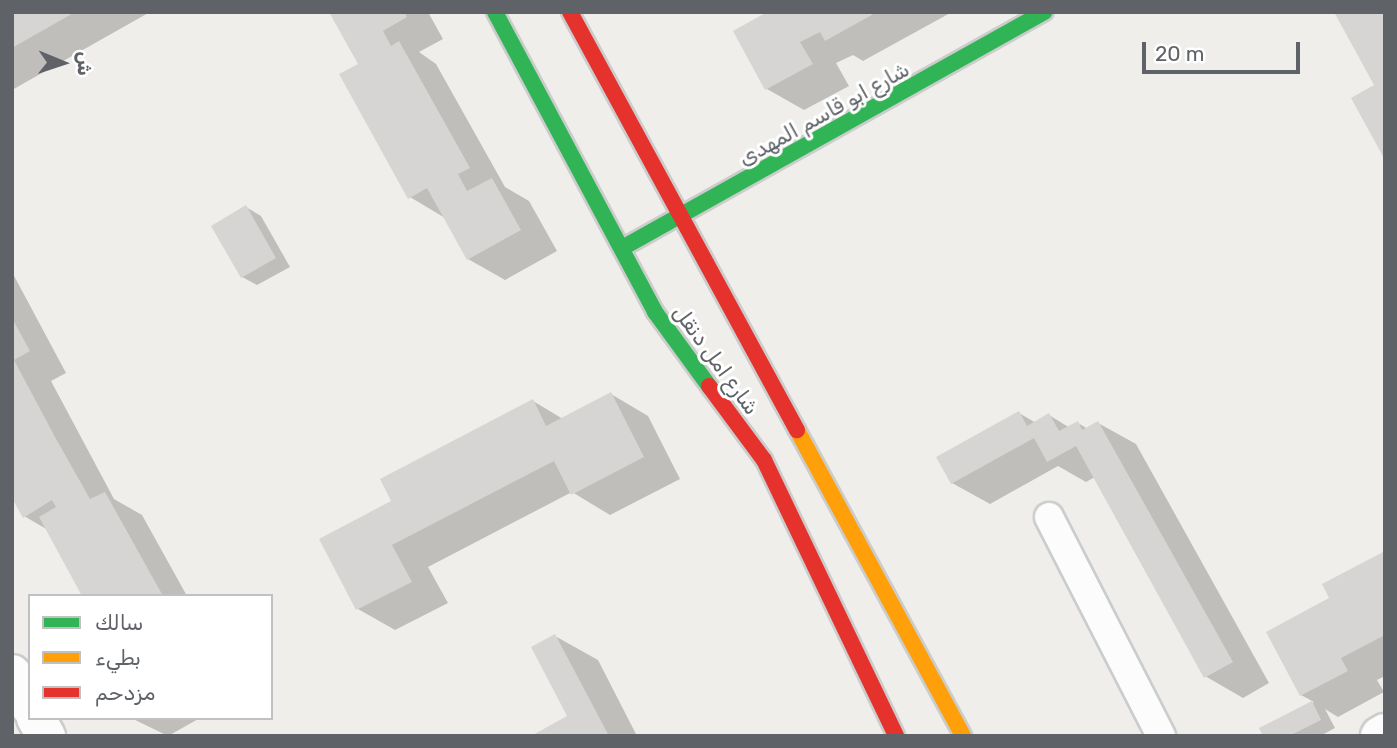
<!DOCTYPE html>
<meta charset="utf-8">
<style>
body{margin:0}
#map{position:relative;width:1397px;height:748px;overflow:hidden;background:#efeeea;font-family:Rubik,Vazirmatn,sans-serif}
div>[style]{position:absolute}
.shadow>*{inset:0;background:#0003}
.building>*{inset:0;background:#d6d5d3}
.roads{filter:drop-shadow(2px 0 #cbcccc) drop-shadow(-2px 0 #cbcccc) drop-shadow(0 2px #cbcccc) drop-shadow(0 -2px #cbcccc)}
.lane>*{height:28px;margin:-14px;padding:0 14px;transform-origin:14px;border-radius:14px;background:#fdfcfc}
.street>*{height:38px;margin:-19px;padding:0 19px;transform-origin:19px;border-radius:19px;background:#fdfcfc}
.fast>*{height:16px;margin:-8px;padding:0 8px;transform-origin:8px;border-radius:8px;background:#30b455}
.slow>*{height:16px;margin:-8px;padding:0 8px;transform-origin:8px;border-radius:8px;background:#ff9f0a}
.jam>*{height:16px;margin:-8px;padding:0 8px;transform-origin:8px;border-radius:8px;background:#e5322d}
span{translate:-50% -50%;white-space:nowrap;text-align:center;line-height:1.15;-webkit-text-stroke:6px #fff;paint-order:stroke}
.street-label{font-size:21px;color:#5f6368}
.frame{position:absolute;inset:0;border:14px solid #5f6368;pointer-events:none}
.legend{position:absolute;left:28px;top:594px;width:245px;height:126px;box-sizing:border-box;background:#fff;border:2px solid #bfc1c3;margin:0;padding:9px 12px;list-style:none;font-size:21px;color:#5f6368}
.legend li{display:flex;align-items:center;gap:14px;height:35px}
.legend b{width:35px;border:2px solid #bfc1c3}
.north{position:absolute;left:28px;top:28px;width:70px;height:70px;-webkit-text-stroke:5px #fff;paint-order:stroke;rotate:92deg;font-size:19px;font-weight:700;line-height:28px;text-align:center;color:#5f6368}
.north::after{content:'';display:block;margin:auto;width:24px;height:32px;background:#5f6368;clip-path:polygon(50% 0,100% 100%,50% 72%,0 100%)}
.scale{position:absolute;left:1142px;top:42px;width:158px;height:32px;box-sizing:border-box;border:4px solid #5f6368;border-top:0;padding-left:9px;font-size:21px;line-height:24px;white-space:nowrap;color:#5f6368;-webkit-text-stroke:5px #fff;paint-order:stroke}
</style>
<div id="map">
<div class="shadow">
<i style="clip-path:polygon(12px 12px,150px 12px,12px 90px)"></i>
<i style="clip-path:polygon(331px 12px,428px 12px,443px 39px,419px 52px,436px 64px,505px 187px,529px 201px,557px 251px,505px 280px,468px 259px,445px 218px,410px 197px,360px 65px)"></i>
<i style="clip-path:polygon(770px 12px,952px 12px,863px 61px,853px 55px,836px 63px,849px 86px,804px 110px,767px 89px)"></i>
<i style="clip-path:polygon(246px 207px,261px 216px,290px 267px,257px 285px,242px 277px)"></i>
<i style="clip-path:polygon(12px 272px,66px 373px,51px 381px,114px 499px,142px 515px,187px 596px,84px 596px,48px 530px,24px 516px,12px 494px)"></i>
<i style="clip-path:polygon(611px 394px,648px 416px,680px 479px,610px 515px,572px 492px,428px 567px,448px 603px,395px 630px,358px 609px,393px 502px,533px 401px,563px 419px)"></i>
<i style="clip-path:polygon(1019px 413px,1036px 423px,1049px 415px,1070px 428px,1078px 423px,1088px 429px,1098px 423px,1136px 444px,1269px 683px,1243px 698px,1205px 676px,1095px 477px,1086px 482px,1058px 466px,990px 504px,952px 483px)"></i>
<i style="clip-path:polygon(1385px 553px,1385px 676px,1377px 680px,1384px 692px,1338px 717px,1325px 709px,1335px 728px,1320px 736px,1265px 736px,1262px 728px,1314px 702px,1301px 695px,1332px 599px)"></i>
<i style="clip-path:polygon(555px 636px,598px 660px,637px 736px,534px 736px,569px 716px)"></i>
<i style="clip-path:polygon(131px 718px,200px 718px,168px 736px)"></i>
</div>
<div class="building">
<i style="clip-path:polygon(12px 12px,75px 12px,12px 48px)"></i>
<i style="clip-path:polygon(329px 12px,404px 12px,407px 17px,383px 31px,391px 46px,399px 41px,470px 168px,458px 174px,467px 191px,492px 178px,521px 230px,467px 260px,427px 188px,408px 199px,339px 74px,358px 64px)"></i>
<i style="clip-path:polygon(767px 12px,877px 12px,825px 41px,820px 32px,800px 42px,813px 64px,765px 90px,733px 31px)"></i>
<i style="clip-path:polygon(1334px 12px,1385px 12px,1385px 160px,1351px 98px,1374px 85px)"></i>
<i style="clip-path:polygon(246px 205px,276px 258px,241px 278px,211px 226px)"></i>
<i style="clip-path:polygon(12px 318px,30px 351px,14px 360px,55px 437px,90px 499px,105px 492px,163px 596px,82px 596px,39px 517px,56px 507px,52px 500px,23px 518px,12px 498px)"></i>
<i style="clip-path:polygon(611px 392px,644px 457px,571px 495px,554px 461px,392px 545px,412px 582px,356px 610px,319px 539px,391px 501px,380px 479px,533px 399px,546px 426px)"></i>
<i style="clip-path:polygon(1019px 411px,1027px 426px,1049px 413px,1059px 431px,1078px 421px,1082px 430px,1098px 421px,1233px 662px,1204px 678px,1076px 446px,1047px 462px,1034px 438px,951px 484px,936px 457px)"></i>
<i style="clip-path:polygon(1385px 551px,1385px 635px,1341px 658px,1348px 671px,1300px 696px,1266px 632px,1329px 598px,1322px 584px)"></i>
<i style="clip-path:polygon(555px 634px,609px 736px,531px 736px,567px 716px,531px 647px)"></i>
<i style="clip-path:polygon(1312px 701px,1321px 720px,1289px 736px,1263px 736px,1259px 728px)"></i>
</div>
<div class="roads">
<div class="lane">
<i style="left:1049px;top:517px;width:246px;rotate:62.9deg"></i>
</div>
<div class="street">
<i style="left:12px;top:674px;width:37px;rotate:61deg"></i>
<i style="left:36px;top:718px;width:21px;rotate:61deg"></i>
<i style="left:1380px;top:736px;width:6px;rotate:-31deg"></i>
</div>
<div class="fast">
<i style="left:495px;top:12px;width:340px;rotate:61.9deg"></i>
<i style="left:655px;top:312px;width:92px;rotate:53.9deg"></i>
<i style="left:622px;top:248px;width:484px;rotate:-29.2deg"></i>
</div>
<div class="slow">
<i style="left:797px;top:430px;width:348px;rotate:61.5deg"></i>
</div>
<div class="jam">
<i style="left:570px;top:12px;width:476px;rotate:61.5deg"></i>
<i style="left:709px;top:386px;width:92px;rotate:53.4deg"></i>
<i style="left:764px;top:460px;width:306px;rotate:64.4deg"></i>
</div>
</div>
<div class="street-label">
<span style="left:824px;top:114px;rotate:-29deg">شارع ابو قاسم المهدى</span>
<span style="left:716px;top:360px;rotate:54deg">شارع امل دنقل</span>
</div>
<div class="frame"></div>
<ul class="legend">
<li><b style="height:9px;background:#30b455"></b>سالك</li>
<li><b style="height:9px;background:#ff9f0a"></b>بطيء</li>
<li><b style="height:9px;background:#e5322d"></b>مزدحم</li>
</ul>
<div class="north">ش</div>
<div class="scale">20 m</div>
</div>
